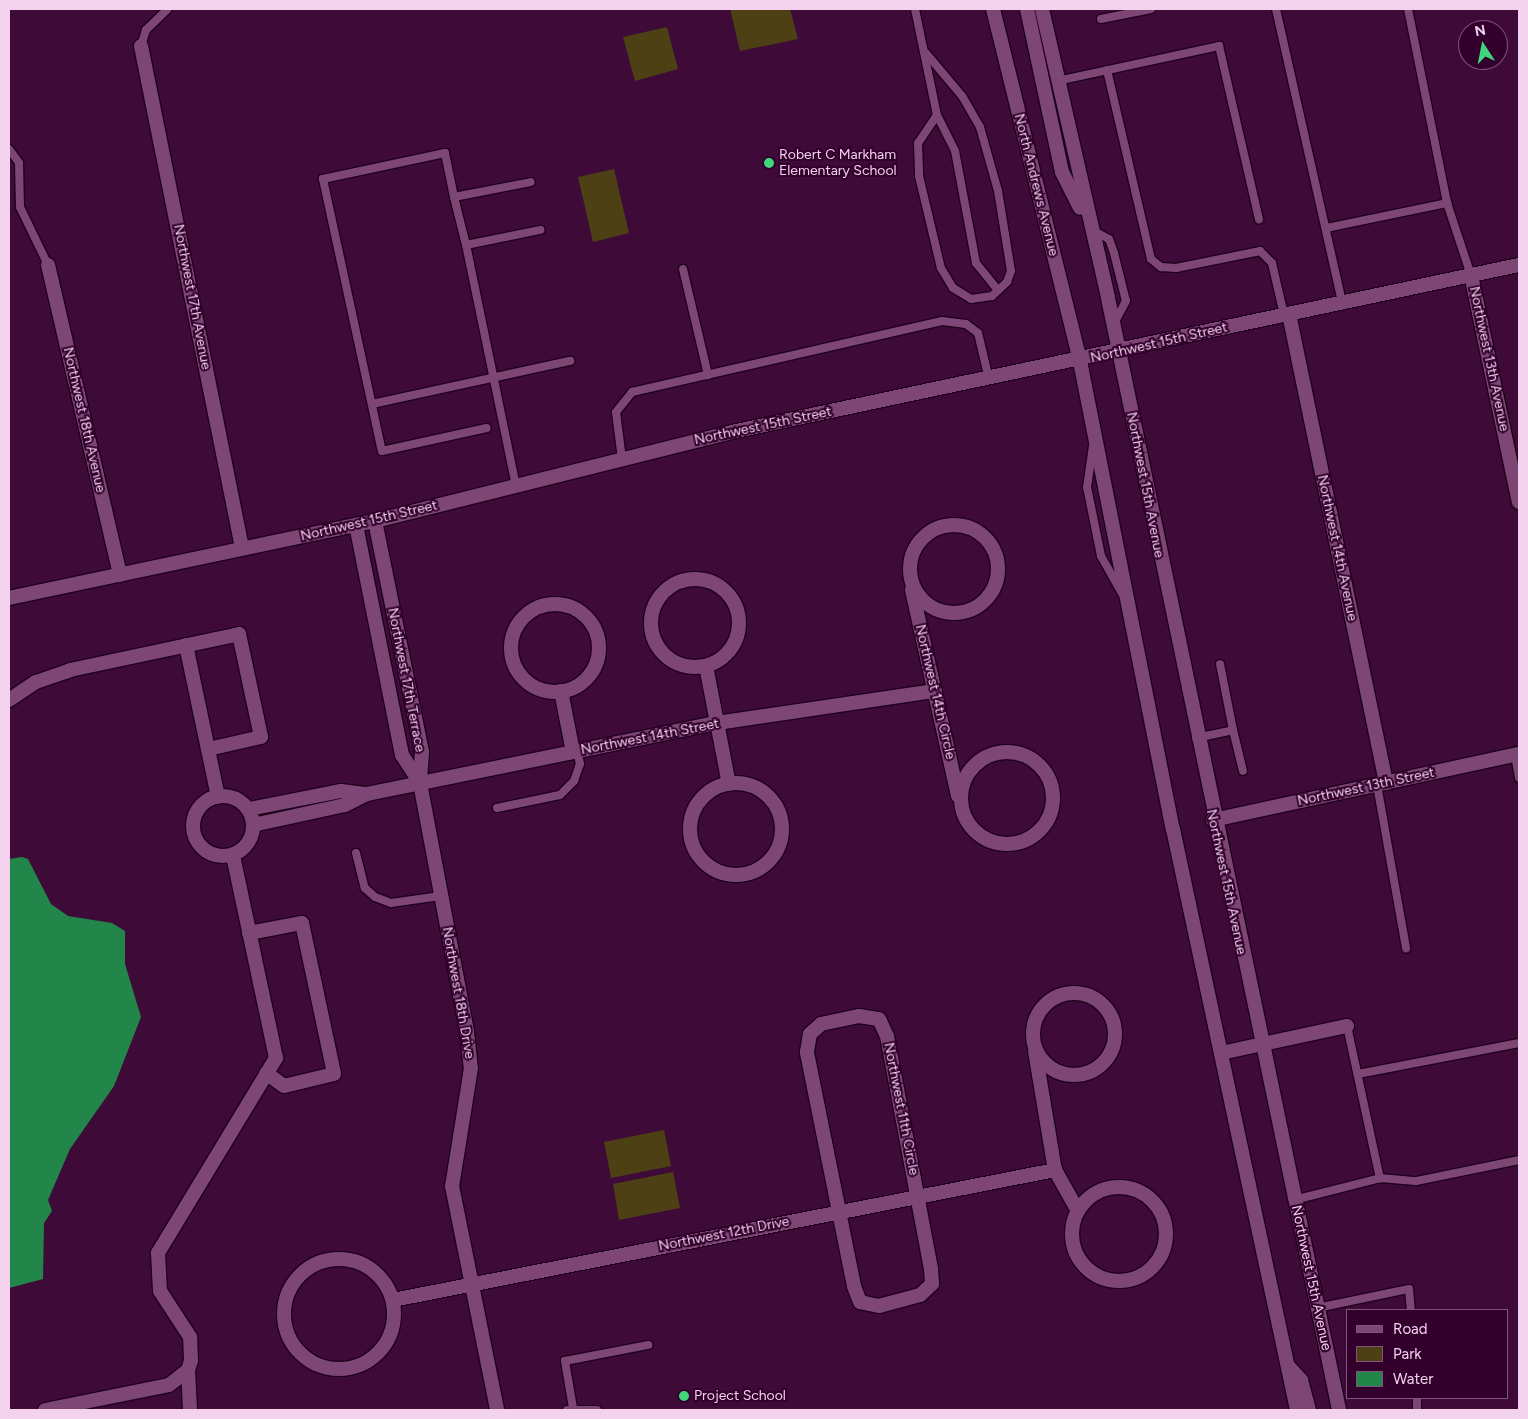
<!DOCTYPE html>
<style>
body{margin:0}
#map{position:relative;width:1528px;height:1419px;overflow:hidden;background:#3e0a38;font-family:Figtree,sans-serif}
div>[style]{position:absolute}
.green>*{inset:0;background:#4d4014}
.water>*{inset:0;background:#22864b}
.roads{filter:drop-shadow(1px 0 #1f001c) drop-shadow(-1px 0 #1f001c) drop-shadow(0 1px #1f001c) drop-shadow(0 -1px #1f001c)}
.service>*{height:8px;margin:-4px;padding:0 4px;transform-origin:4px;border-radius:4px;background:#7d4675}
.minor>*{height:14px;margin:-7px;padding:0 7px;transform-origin:7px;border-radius:7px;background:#7d4675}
.minor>.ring{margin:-7px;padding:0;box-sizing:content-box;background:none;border:14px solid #7d4675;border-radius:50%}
.tertiary>*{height:14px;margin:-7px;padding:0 7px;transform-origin:7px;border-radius:7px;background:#7d4675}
.dots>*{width:14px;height:14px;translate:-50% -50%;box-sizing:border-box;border:2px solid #33002e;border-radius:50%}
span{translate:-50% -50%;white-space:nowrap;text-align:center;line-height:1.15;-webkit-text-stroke:4px #33002e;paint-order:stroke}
.poi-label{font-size:14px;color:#f2d2ec}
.left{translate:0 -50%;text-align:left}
.street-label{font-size:14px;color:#f2d2ec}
.frame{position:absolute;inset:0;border:10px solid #f2d2ec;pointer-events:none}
.legend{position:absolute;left:1346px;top:1309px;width:162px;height:90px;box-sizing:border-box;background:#33002e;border:1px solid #7f547a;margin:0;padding:6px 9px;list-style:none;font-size:15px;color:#f2d2ec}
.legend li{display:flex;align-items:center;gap:10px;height:25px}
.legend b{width:25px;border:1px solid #7f547a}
.north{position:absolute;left:1458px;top:20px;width:50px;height:50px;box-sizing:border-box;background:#33002e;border:1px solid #7f547a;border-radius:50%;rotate:349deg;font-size:14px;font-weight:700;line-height:20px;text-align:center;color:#f2d2ec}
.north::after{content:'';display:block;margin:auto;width:18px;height:22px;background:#40d77c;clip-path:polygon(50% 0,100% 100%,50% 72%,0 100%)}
</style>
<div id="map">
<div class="green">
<i style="clip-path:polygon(730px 9px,790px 9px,798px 39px,740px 51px)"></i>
<i style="clip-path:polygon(667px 27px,678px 69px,635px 81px,623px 37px)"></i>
<i style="clip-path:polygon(614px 169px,629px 233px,593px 242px,578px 177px)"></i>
<i style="clip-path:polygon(664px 1130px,671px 1166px,611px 1178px,604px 1142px)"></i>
<i style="clip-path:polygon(673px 1172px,680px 1208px,619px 1220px,613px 1184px)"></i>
</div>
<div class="water">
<i style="clip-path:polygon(22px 857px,28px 859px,51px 904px,68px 916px,112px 923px,125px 931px,125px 964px,141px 1017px,114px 1086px,70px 1149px,48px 1200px,52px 1211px,44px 1223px,43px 1279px,9px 1288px,9px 859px)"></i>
</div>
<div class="roads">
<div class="service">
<i style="left:915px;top:9px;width:108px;rotate:78.3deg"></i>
<i style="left:937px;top:115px;width:34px;rotate:124deg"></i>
<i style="left:918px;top:143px;width:33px;rotate:88deg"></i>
<i style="left:919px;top:176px;width:95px;rotate:76.6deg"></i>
<i style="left:941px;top:268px;width:23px;rotate:59deg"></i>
<i style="left:953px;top:288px;width:21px;rotate:31deg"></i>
<i style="left:971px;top:299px;width:21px;rotate:-8deg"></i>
<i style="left:992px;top:296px;width:21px;rotate:-43deg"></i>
<i style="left:1007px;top:282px;width:12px;rotate:-70deg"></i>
<i style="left:1011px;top:271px;width:81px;rotate:-99.2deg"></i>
<i style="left:998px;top:191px;width:66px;rotate:-105.7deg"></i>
<i style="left:980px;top:127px;width:36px;rotate:-120deg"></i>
<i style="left:962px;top:96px;width:57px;rotate:-130.1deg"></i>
<i style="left:1276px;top:9px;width:300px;rotate:77.3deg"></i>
<i style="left:1408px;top:9px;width:198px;rotate:78.6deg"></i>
<i style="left:1447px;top:203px;width:76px;rotate:71.6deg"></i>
<i style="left:1101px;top:19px;width:51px;rotate:-11.3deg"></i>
<i style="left:141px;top:46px;width:17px;rotate:-73deg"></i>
<i style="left:146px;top:30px;width:30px;rotate:-44deg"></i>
<i style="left:1107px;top:70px;width:194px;rotate:76.9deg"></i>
<i style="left:1151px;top:259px;width:13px;rotate:39deg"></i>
<i style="left:1161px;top:267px;width:15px;rotate:4deg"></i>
<i style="left:1176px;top:268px;width:86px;rotate:-11.4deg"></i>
<i style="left:1260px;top:251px;width:17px;rotate:45deg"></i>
<i style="left:1272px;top:263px;width:53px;rotate:77deg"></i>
<i style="left:1057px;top:81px;width:166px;rotate:-12.2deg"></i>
<i style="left:1219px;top:46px;width:178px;rotate:77deg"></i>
<i style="left:937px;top:115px;width:40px;rotate:63.4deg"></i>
<i style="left:955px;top:151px;width:114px;rotate:79.4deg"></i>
<i style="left:976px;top:263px;width:35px;rotate:51deg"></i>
<i style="left:9px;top:149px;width:17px;rotate:54deg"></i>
<i style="left:19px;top:163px;width:44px;rotate:88.7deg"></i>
<i style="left:20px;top:207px;width:64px;rotate:64.2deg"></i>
<i style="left:454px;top:197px;width:45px;rotate:-101.6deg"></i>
<i style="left:445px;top:153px;width:125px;rotate:168deg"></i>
<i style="left:323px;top:179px;width:278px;rotate:77.8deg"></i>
<i style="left:382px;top:451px;width:107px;rotate:-12.4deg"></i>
<i style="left:1326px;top:228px;width:124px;rotate:-11.7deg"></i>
<i style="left:1092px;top:230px;width:19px;rotate:28deg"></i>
<i style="left:1109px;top:239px;width:15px;rotate:70deg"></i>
<i style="left:1114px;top:253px;width:49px;rotate:76deg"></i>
<i style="left:1126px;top:301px;width:26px;rotate:118deg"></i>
<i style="left:466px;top:245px;width:49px;rotate:-104deg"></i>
<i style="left:454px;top:197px;width:78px;rotate:-11deg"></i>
<i style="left:683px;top:269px;width:109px;rotate:76.7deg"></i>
<i style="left:372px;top:404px;width:203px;rotate:-12.3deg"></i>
<i style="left:1093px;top:446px;width:41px;rotate:98.3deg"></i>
<i style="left:1087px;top:487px;width:70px;rotate:78.5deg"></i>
<i style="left:1101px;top:556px;width:45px;rotate:60.6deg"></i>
<i style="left:622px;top:459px;width:47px;rotate:-97.3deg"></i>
<i style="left:616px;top:412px;width:26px;rotate:-51deg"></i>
<i style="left:632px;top:392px;width:318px;rotate:-12.9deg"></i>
<i style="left:942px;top:321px;width:24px;rotate:7deg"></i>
<i style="left:966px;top:324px;width:15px;rotate:37deg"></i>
<i style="left:978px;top:333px;width:47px;rotate:76.6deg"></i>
<i style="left:516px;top:486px;width:246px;rotate:-101.7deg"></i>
<i style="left:466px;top:245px;width:76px;rotate:-11.5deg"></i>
<i style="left:1233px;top:730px;width:42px;rotate:76.3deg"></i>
<i style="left:1196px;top:738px;width:38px;rotate:-12deg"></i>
<i style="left:1233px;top:730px;width:67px;rotate:-101.1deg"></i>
<i style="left:1515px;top:755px;width:23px;rotate:80deg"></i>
<i style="left:1377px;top:785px;width:166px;rotate:79.9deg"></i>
<i style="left:497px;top:808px;width:64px;rotate:-11.7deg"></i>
<i style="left:560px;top:795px;width:20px;rotate:-45deg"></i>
<i style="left:574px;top:781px;width:18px;rotate:-71deg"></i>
<i style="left:580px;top:764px;width:13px;rotate:-103deg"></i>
<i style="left:356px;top:853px;width:36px;rotate:76deg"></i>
<i style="left:365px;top:888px;width:13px;rotate:42deg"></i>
<i style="left:375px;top:897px;width:17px;rotate:21deg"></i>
<i style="left:391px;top:903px;width:50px;rotate:-8deg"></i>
<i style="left:1347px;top:1026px;width:156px;rotate:77.8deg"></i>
<i style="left:1358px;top:1074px;width:164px;rotate:-10.9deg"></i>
<i style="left:1294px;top:1200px;width:89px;rotate:-14.3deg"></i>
<i style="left:1380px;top:1178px;width:36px;rotate:5deg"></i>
<i style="left:1416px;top:1181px;width:105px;rotate:-11.5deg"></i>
<i style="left:1317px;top:1308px;width:94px;rotate:-11.7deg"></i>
<i style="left:1409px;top:1289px;width:21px;rotate:85deg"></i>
<i style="left:1417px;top:1398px;width:12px;rotate:90deg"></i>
<i style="left:573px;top:1408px;width:48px;rotate:-99.7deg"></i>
<i style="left:565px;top:1361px;width:85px;rotate:-10.9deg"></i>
<i style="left:567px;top:1410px;width:30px"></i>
</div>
<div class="minor">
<i style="left:141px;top:46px;width:512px;rotate:78.62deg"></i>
<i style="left:48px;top:265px;width:318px;rotate:76.9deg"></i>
<i style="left:1471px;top:275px;width:232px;rotate:78.1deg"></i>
<i style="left:1289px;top:314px;width:479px;rotate:78.3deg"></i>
<i class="ring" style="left:910px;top:525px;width:74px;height:74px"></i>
<i class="ring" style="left:651px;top:579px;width:74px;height:74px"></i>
<i style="left:912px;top:590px;width:211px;rotate:77.4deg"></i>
<i class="ring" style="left:511px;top:604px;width:74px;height:74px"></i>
<i style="left:186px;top:645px;width:155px;rotate:78.1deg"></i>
<i style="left:706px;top:666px;width:120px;rotate:79deg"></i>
<i style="left:561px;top:691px;width:62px;rotate:78.9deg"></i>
<i style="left:9px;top:700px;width:32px;rotate:-34deg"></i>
<i style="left:36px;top:682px;width:36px;rotate:-19deg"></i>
<i style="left:70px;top:670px;width:173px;rotate:-12deg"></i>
<i style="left:239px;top:634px;width:105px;rotate:77.9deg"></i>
<i style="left:261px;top:737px;width:54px;rotate:167.2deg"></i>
<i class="ring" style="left:961px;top:752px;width:78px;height:78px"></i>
<i class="ring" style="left:690px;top:783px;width:78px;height:78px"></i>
<i class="ring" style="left:193px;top:796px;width:46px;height:46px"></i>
<i style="left:249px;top:809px;width:94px;rotate:-11.1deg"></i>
<i style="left:341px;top:791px;width:26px;rotate:7deg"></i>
<i style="left:1213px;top:820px;width:313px;rotate:-12.2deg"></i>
<i style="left:253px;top:825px;width:94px;rotate:-12.3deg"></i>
<i style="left:345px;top:805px;width:25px;rotate:-27deg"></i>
<i style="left:367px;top:794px;width:357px;rotate:-11.5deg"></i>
<i style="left:717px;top:723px;width:220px;rotate:-8.4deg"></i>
<i style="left:249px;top:933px;width:54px;rotate:-10.7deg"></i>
<i style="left:302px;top:923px;width:154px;rotate:78deg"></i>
<i style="left:334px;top:1074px;width:51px;rotate:166.5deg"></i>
<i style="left:284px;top:1086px;width:22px;rotate:-144deg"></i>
<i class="ring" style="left:1033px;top:993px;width:68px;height:68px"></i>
<i style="left:859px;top:1016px;width:20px;rotate:9deg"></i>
<i style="left:879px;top:1019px;width:19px;rotate:65deg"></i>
<i style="left:887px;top:1036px;width:237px;rotate:79.3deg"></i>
<i style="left:931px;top:1269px;width:15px;rotate:86deg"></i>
<i style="left:932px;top:1284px;width:16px;rotate:137deg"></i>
<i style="left:920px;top:1295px;width:42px;rotate:165deg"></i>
<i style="left:879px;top:1306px;width:19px;rotate:-168deg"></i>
<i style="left:860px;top:1302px;width:17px;rotate:-111deg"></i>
<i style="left:854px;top:1286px;width:239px;rotate:-101.4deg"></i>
<i style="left:807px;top:1052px;width:18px;rotate:-81deg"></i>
<i style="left:810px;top:1034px;width:15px;rotate:-42deg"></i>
<i style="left:821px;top:1024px;width:39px;rotate:-12deg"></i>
<i style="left:1035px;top:1051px;width:121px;rotate:80.5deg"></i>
<i style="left:1055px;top:1170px;width:47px;rotate:60.7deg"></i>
<i style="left:1221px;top:1053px;width:129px;rotate:-12.1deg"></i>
<i class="ring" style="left:1072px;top:1187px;width:80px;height:80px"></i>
<i class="ring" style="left:284px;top:1259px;width:96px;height:96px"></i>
<i style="left:393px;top:1300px;width:675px;rotate:-11.11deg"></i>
<i style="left:188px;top:1370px;width:40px;rotate:87.1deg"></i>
<i style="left:45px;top:1410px;width:126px;rotate:-11.4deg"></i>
<i style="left:169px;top:1385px;width:24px;rotate:-38deg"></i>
<i style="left:188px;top:1370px;width:9px;rotate:-72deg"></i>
<i style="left:191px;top:1361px;width:24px;rotate:-92deg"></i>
<i style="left:190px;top:1337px;width:55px;rotate:-123.1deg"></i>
<i style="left:160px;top:1291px;width:38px;rotate:-93deg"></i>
<i style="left:158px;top:1253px;width:228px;rotate:-58.8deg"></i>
<i style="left:276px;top:1058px;width:208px;rotate:-102deg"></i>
</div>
<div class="tertiary">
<i style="left:993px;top:9px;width:363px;rotate:76.1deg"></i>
<i style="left:1080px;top:361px;width:477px;rotate:78.8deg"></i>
<i style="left:1173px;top:829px;width:594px;rotate:77.95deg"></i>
<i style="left:1027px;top:9px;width:167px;rotate:77.9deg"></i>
<i style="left:1062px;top:172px;width:40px;rotate:63.4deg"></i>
<i style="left:1042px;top:9px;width:296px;rotate:77.1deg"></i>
<i style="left:1108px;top:298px;width:1136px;rotate:78.26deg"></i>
<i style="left:375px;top:521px;width:236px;rotate:78.5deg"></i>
<i style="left:422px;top:752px;width:31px;rotate:94deg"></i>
<i style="left:420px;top:783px;width:253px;rotate:79.3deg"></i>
<i style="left:467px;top:1032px;width:36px;rotate:84deg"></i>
<i style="left:471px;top:1068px;width:120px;rotate:99.1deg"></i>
<i style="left:452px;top:1186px;width:228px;rotate:78.6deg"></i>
<i style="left:356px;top:525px;width:235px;rotate:78.7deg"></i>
<i style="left:402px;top:755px;width:33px;rotate:57deg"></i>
<i style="left:9px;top:598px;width:374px;rotate:-11.9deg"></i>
<i style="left:375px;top:521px;width:363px;rotate:-14deg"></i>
<i style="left:727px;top:433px;width:810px;rotate:-11.98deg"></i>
<i style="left:1289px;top:1367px;width:18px;rotate:47deg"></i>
<i style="left:1301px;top:1380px;width:31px;rotate:75deg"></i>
</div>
</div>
<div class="dots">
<i style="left:769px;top:163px;background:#40d77c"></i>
<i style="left:684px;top:1396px;background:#40d77c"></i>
</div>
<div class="poi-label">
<span class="left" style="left:779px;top:163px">Robert C Markham<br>Elementary School</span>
<span class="left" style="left:694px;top:1396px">Project School</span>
</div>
<div class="street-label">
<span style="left:1036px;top:185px;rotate:76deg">North Andrews Avenue</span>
<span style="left:192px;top:297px;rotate:79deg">Northwest 17th Avenue</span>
<span style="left:1159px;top:343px;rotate:-13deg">Northwest 15th Street</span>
<span style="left:1489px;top:359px;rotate:78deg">Northwest 13th Avenue</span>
<span style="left:84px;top:420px;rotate:77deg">Northwest 18th Avenue</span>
<span style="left:763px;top:426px;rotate:-12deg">Northwest 15th Street</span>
<span style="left:1145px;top:485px;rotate:79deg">Northwest 15th Avenue</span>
<span style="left:369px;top:521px;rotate:-13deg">Northwest 15th Street</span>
<span style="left:1337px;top:548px;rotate:78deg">Northwest 14th Avenue</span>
<span style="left:406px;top:680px;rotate:79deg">Northwest 17th Terrace</span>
<span style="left:935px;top:692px;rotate:77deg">Northwest 14th Circle</span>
<span style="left:650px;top:737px;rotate:-11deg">Northwest 14th Street</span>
<span style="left:1366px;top:787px;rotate:-12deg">Northwest 13th Street</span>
<span style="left:1226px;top:882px;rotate:78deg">Northwest 15th Avenue</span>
<span style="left:458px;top:993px;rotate:80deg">Northwest 18th Drive</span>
<span style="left:901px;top:1109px;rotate:79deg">Northwest 11th Circle</span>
<span style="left:724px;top:1234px;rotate:-11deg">Northwest 12th Drive</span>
<span style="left:1311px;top:1278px;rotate:78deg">Northwest 15th Avenue</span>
</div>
<div class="frame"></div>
<ul class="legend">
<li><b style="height:6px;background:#7d4675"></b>Road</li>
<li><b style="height:14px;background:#4d4014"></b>Park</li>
<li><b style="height:14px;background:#22864b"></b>Water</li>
</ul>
<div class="north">N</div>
</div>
